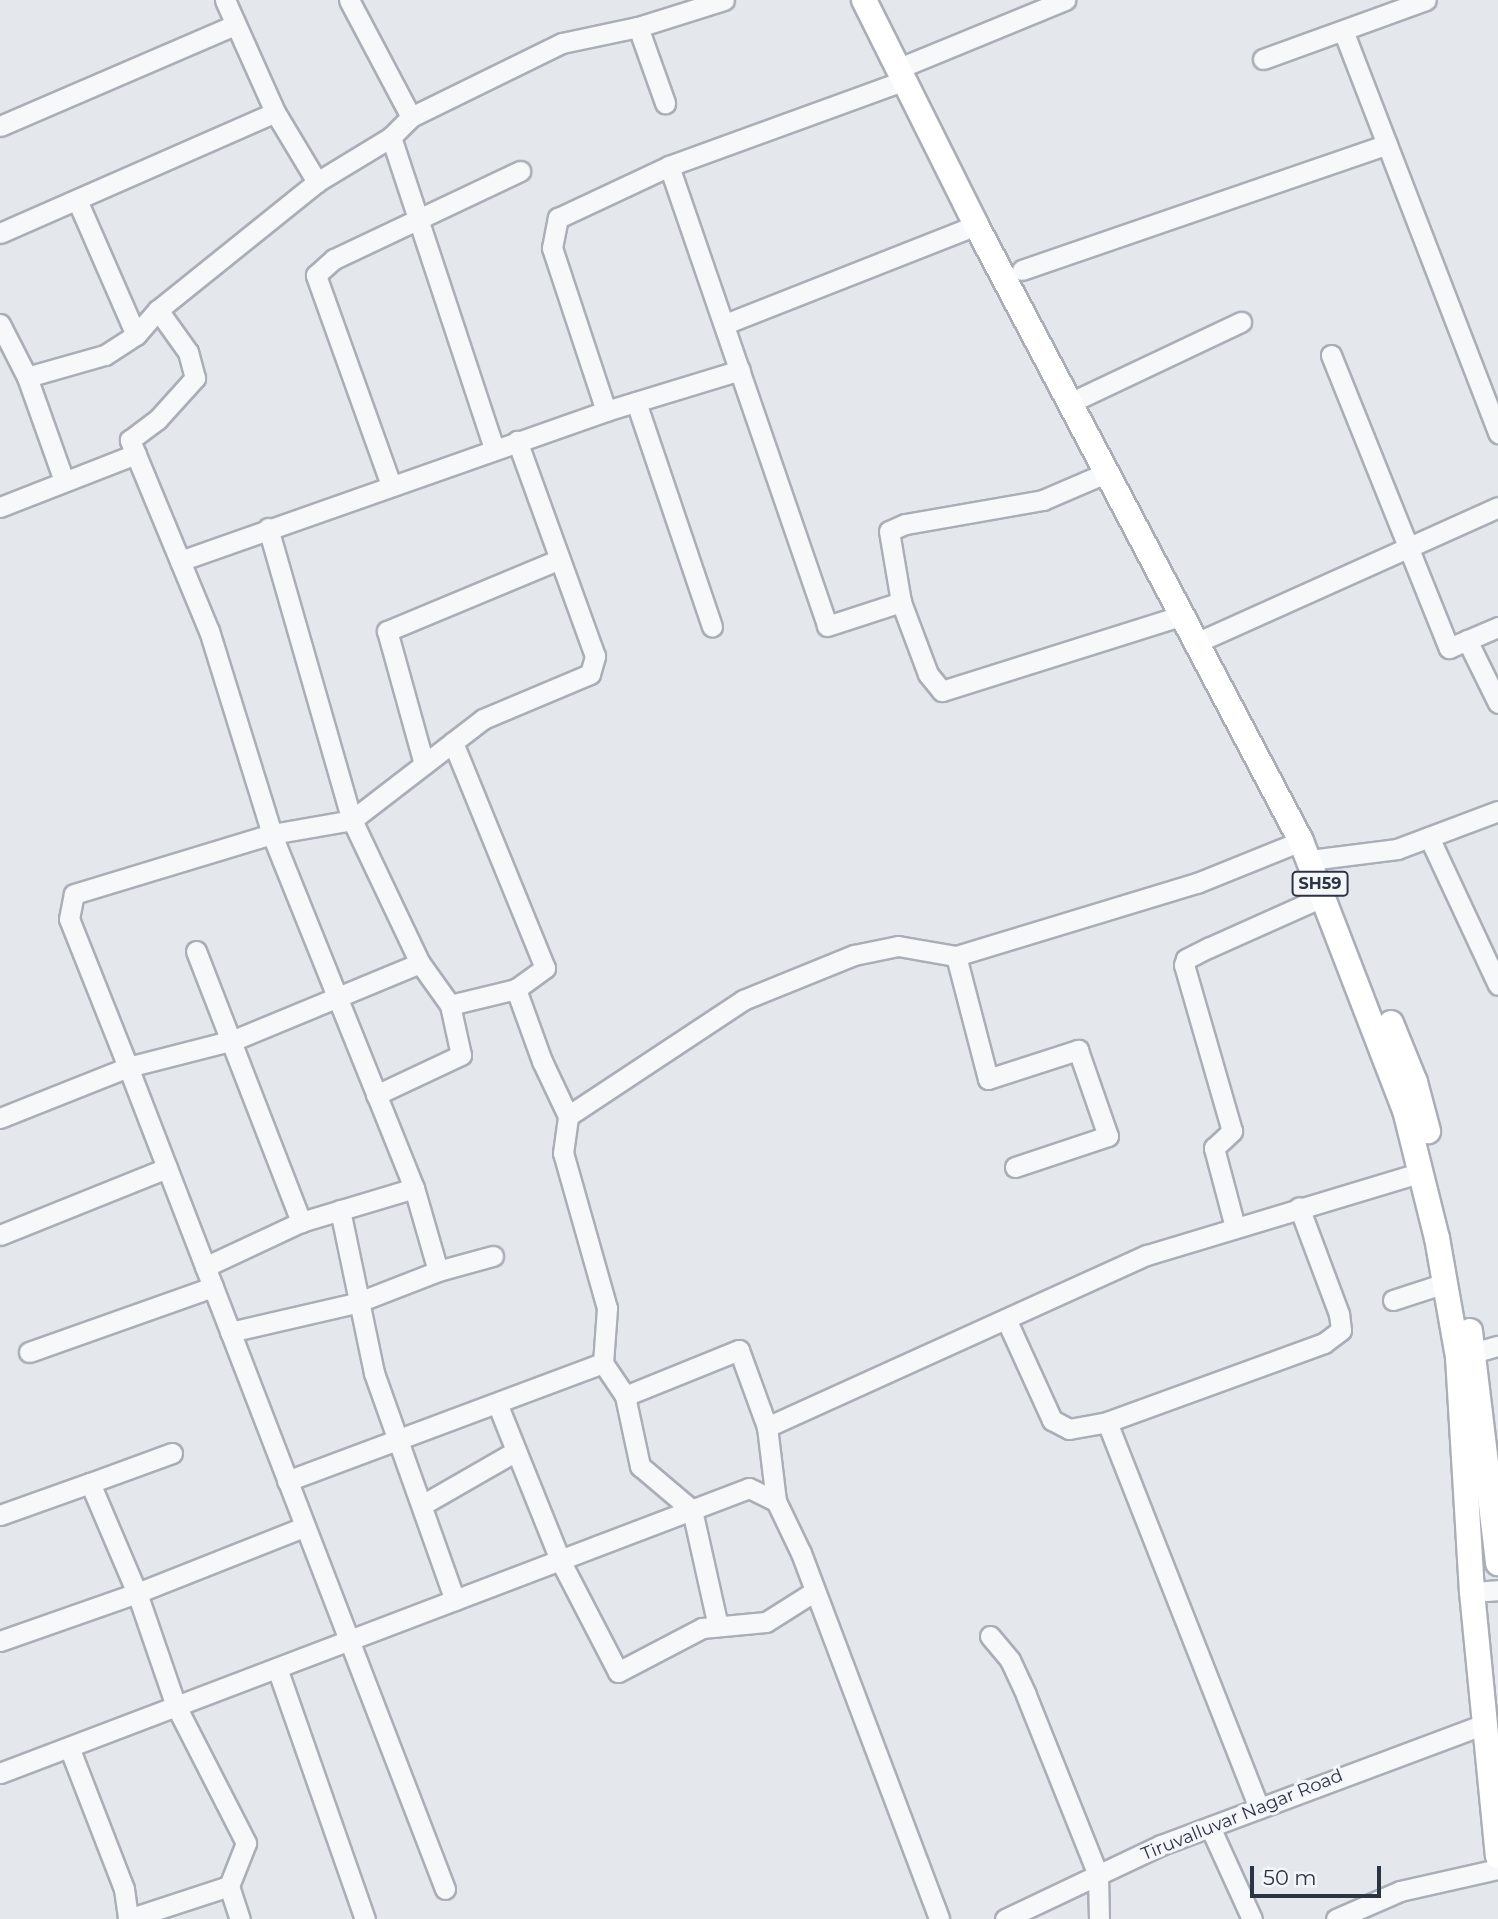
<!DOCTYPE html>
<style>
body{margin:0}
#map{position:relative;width:1498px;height:1919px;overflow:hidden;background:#e4e7ec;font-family:Montserrat,sans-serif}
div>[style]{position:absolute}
.roads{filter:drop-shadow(2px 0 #a9aeb7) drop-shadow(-2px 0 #a9aeb7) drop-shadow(0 2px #a9aeb7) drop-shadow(0 -2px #a9aeb7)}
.minor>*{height:19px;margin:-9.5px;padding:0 9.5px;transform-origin:9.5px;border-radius:9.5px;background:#f7f8fa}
.major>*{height:24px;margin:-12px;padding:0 12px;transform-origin:12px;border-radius:12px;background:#fff}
span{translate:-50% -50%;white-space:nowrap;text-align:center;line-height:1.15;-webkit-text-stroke:6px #f4f6f9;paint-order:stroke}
.shield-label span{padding:2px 5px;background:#f4f6f9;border:2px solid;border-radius:5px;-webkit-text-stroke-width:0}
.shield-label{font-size:16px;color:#2b3445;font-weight:700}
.street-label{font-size:18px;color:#2b3445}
.scale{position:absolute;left:1250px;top:1866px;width:131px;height:32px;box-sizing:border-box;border:4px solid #2b3445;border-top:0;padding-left:9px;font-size:21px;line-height:24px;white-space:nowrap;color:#2b3445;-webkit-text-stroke:5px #f4f6f9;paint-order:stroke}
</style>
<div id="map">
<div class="roads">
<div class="minor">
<i style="left:225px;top:0;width:123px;rotate:65.9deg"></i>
<i style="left:275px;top:112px;width:82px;rotate:59deg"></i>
<i style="left:349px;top:0;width:132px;rotate:62.1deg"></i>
<i style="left:638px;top:27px;width:90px;rotate:-17.4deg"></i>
<i style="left:1344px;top:33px;width:429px;rotate:68.9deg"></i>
<i style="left:1263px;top:59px;width:173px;rotate:-19.9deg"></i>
<i style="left:909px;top:64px;width:169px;rotate:-22.3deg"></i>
<i style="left:0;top:126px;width:256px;rotate:-23.3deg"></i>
<i style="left:391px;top:137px;width:329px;rotate:71.7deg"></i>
<i style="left:669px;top:166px;width:486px;rotate:71deg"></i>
<i style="left:827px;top:626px;width:78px;rotate:-18deg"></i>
<i style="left:77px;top:200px;width:147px;rotate:66.4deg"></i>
<i style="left:0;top:233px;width:300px;rotate:-23.7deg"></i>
<i style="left:1022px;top:270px;width:386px;rotate:-19deg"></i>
<i style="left:0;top:324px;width:59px;rotate:63deg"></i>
<i style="left:27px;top:377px;width:110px;rotate:70.4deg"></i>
<i style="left:725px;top:324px;width:270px;rotate:-21.5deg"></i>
<i style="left:1331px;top:355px;width:316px;rotate:68.1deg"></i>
<i style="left:1449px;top:648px;width:53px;rotate:-23.2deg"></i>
<i style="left:27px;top:377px;width:81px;rotate:-15.8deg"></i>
<i style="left:105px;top:355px;width:37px;rotate:-33deg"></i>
<i style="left:136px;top:335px;width:33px;rotate:-49deg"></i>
<i style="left:158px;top:310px;width:204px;rotate:-38.8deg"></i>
<i style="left:317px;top:182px;width:87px;rotate:-31.3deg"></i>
<i style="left:391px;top:137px;width:28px;rotate:-45deg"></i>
<i style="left:411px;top:117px;width:168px;rotate:-26.1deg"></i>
<i style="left:562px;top:43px;width:78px;rotate:-11.9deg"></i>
<i style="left:638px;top:27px;width:81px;rotate:70.4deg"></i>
<i style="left:1082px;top:397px;width:176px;rotate:-25.3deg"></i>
<i style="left:636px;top:402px;width:237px;rotate:71.3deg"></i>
<i style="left:606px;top:411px;width:172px;rotate:-108.3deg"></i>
<i style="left:552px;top:248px;width:31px;rotate:-79deg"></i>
<i style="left:558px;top:218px;width:123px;rotate:-25.1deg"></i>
<i style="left:669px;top:166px;width:249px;rotate:-20deg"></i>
<i style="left:1108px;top:472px;width:71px;rotate:156.7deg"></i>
<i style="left:1043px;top:500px;width:140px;rotate:170.1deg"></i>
<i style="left:905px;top:524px;width:17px;rotate:156deg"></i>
<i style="left:889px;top:531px;width:72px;rotate:80.4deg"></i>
<i style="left:901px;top:602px;width:77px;rotate:69.4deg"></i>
<i style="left:928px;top:674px;width:22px;rotate:51deg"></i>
<i style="left:942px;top:691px;width:253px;rotate:-17.5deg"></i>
<i style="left:391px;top:485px;width:223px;rotate:-109.7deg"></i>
<i style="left:316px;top:275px;width:24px;rotate:-42deg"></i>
<i style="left:334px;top:259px;width:206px;rotate:-25.3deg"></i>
<i style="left:0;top:507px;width:146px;rotate:-21.3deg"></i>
<i style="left:268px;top:528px;width:304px;rotate:74deg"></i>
<i style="left:352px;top:820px;width:158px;rotate:64.6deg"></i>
<i style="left:420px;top:963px;width:52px;rotate:54.5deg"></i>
<i style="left:450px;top:1005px;width:68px;rotate:-13.6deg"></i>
<i style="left:516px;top:989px;width:36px;rotate:-36deg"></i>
<i style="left:545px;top:968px;width:244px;rotate:-112.2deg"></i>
<i style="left:180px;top:561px;width:452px;rotate:-19.4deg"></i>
<i style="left:606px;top:411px;width:140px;rotate:-17deg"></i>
<i style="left:1467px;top:640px;width:70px;rotate:63.8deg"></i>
<i style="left:1198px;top:642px;width:329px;rotate:-24.2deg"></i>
<i style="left:424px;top:764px;width:138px;rotate:-105.5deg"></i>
<i style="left:387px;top:631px;width:187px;rotate:-22.6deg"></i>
<i style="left:1429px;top:837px;width:163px;rotate:65deg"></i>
<i style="left:1310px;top:860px;width:88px;rotate:-7.2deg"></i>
<i style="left:1397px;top:849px;width:108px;rotate:-20.6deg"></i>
<i style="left:196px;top:951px;width:291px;rotate:68.8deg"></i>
<i style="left:301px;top:1222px;width:106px;rotate:154.9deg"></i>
<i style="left:956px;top:956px;width:127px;rotate:75.4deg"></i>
<i style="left:988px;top:1079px;width:95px;rotate:-17.9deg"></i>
<i style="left:1078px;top:1050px;width:91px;rotate:70.8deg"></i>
<i style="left:1108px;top:1136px;width:98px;rotate:161.6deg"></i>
<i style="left:376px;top:1095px;width:94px;rotate:-25.2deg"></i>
<i style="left:461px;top:1055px;width:51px;rotate:-102.4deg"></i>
<i style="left:568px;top:1116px;width:210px;rotate:-33.5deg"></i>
<i style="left:743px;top:1000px;width:120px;rotate:-22.1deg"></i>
<i style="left:854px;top:955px;width:45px;rotate:-11.6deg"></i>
<i style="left:898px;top:946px;width:59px;rotate:9.8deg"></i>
<i style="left:956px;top:956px;width:252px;rotate:-16.9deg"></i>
<i style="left:1197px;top:883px;width:112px;rotate:-22deg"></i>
<i style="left:0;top:1118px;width:138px;rotate:-21.7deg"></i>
<i style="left:128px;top:1067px;width:159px;rotate:-111.7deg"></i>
<i style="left:69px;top:919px;width:25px;rotate:-79deg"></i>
<i style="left:74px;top:894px;width:207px;rotate:-16.9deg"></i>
<i style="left:272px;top:834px;width:213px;rotate:-107.2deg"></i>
<i style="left:209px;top:631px;width:207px;rotate:-112.5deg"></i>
<i style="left:130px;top:440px;width:34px;rotate:-37deg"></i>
<i style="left:157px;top:420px;width:57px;rotate:-47.9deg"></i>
<i style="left:195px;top:378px;width:27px;rotate:-105deg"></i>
<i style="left:188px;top:352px;width:52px;rotate:-125.5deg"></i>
<i style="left:340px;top:1210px;width:167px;rotate:78.2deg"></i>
<i style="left:374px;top:1373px;width:241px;rotate:70.4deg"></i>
<i style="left:301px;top:1222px;width:118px;rotate:-16.7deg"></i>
<i style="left:1235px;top:1227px;width:82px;rotate:-104.9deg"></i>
<i style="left:1214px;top:1148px;width:25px;rotate:-43deg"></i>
<i style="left:1232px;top:1131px;width:173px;rotate:-106.1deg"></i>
<i style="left:1184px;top:965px;width:6px;rotate:-72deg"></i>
<i style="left:1186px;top:959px;width:25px;rotate:-27deg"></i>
<i style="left:1208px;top:948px;width:127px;rotate:-24.1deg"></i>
<i style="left:0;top:1235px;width:180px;rotate:-21.9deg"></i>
<i style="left:438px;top:1271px;width:86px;rotate:-106.1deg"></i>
<i style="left:414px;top:1188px;width:381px;rotate:-111.9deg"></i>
<i style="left:272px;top:834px;width:81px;rotate:-9.9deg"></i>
<i style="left:352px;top:820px;width:165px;rotate:-37.6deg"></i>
<i style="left:483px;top:719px;width:116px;rotate:-22.8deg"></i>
<i style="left:590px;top:674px;width:19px;rotate:-74deg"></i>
<i style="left:595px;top:656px;width:229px;rotate:-109.9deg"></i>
<i style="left:213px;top:1287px;width:645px;rotate:68.92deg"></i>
<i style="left:1393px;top:1300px;width:55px;rotate:-18.1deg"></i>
<i style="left:1006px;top:1319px;width:111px;rotate:65.5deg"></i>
<i style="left:1052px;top:1420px;width:19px;rotate:28deg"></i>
<i style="left:1069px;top:1429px;width:39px;rotate:-10deg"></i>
<i style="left:1107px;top:1422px;width:231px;rotate:-20deg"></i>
<i style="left:1324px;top:1343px;width:21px;rotate:-37deg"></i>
<i style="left:1341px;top:1330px;width:16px;rotate:-97deg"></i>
<i style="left:1339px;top:1314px;width:114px;rotate:-110.5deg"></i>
<i style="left:230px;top:1332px;width:129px;rotate:-13deg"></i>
<i style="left:356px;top:1303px;width:88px;rotate:-21.3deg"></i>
<i style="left:438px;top:1271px;width:57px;rotate:-15.3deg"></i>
<i style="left:29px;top:1352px;width:195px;rotate:-19.5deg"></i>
<i style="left:213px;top:1287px;width:236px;rotate:-111.1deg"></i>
<i style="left:128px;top:1067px;width:109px;rotate:-14.3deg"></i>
<i style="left:234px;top:1040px;width:201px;rotate:-22.5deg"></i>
<i style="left:1462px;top:1356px;width:37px;rotate:-16deg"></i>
<i style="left:603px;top:1363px;width:40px;rotate:56deg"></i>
<i style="left:625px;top:1396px;width:72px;rotate:77.9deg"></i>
<i style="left:640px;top:1466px;width:68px;rotate:40.2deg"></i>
<i style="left:692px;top:1510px;width:119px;rotate:77.4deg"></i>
<i style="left:625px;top:1396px;width:123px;rotate:-22deg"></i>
<i style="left:739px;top:1350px;width:82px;rotate:70deg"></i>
<i style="left:497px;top:1403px;width:169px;rotate:68.1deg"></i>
<i style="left:560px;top:1560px;width:126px;rotate:62.6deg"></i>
<i style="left:618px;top:1672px;width:95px;rotate:-27.6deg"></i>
<i style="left:702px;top:1628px;width:64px;rotate:-5.4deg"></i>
<i style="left:766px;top:1622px;width:58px;rotate:-32.3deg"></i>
<i style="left:1107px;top:1422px;width:415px;rotate:68.5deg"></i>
<i style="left:172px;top:1453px;width:87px;rotate:159.9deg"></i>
<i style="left:90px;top:1483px;width:120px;rotate:66.9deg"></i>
<i style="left:137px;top:1593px;width:180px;rotate:-21.6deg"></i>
<i style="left:287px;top:1481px;width:337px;rotate:-20.5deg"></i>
<i style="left:603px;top:1363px;width:55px;rotate:-85.8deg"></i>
<i style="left:607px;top:1308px;width:161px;rotate:-105.8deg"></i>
<i style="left:563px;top:1153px;width:37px;rotate:-82deg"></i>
<i style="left:568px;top:1116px;width:61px;rotate:-115.3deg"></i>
<i style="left:542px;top:1061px;width:77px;rotate:-109.9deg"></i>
<i style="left:776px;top:1501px;width:75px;rotate:-96.9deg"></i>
<i style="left:767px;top:1427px;width:417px;rotate:-24.4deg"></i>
<i style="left:1147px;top:1255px;width:287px;rotate:-16.8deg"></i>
<i style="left:422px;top:1505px;width:108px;rotate:-29.9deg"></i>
<i style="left:0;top:1515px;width:96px;rotate:-19.6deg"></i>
<i style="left:1472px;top:1592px;width:26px;rotate:-4deg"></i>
<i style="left:990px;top:1636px;width:31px;rotate:50deg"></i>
<i style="left:1010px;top:1660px;width:38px;rotate:65deg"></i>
<i style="left:1026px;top:1695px;width:194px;rotate:68.2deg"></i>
<i style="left:1098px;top:1875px;width:44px;rotate:88.7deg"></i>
<i style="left:0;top:1641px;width:145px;rotate:-19.3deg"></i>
<i style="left:137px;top:1593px;width:120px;rotate:71deg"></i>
<i style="left:176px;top:1706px;width:154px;rotate:62.9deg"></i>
<i style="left:246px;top:1843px;width:46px;rotate:111.6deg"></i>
<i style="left:229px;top:1886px;width:35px;rotate:72deg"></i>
<i style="left:277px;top:1668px;width:266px;rotate:70.7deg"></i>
<i style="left:69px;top:1747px;width:152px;rotate:68.8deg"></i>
<i style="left:124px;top:1889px;width:30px;rotate:82deg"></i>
<i style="left:0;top:1773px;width:801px;rotate:-20.83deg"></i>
<i style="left:749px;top:1488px;width:30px;rotate:26deg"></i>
<i style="left:776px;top:1501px;width:58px;rotate:64.3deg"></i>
<i style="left:801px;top:1553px;width:391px;rotate:69.3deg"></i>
<i style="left:1210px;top:1827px;width:101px;rotate:65.5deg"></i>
<i style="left:128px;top:1919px;width:106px;rotate:-18.1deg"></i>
<i style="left:1005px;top:1919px;width:173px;rotate:-25.4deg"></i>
<i style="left:1161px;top:1845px;width:346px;rotate:-20.5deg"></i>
<i style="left:1336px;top:1919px;width:70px;rotate:-23.6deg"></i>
<i style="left:1400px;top:1891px;width:100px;rotate:-12.7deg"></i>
</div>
<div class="major">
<i style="left:864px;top:0;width:251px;rotate:63.5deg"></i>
<i style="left:976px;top:225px;width:696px;rotate:62.18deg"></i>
<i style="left:1301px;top:841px;width:288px;rotate:68.9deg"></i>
<i style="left:1405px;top:1110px;width:132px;rotate:76deg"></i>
<i style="left:1437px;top:1238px;width:121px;rotate:80deg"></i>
<i style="left:1458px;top:1357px;width:235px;rotate:86.6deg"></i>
<i style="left:1472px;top:1592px;width:265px;rotate:84.4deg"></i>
<i style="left:1391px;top:1023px;width:64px;rotate:67.9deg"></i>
<i style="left:1415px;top:1082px;width:51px;rotate:75.1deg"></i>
<i style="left:1470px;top:1331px;width:234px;rotate:83.1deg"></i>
</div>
</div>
<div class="shield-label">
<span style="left:1320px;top:884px">SH59</span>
</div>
<div class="street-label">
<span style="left:1242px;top:1815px;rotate:-22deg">Tiruvalluvar Nagar Road</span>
</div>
<div class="scale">50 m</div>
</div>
